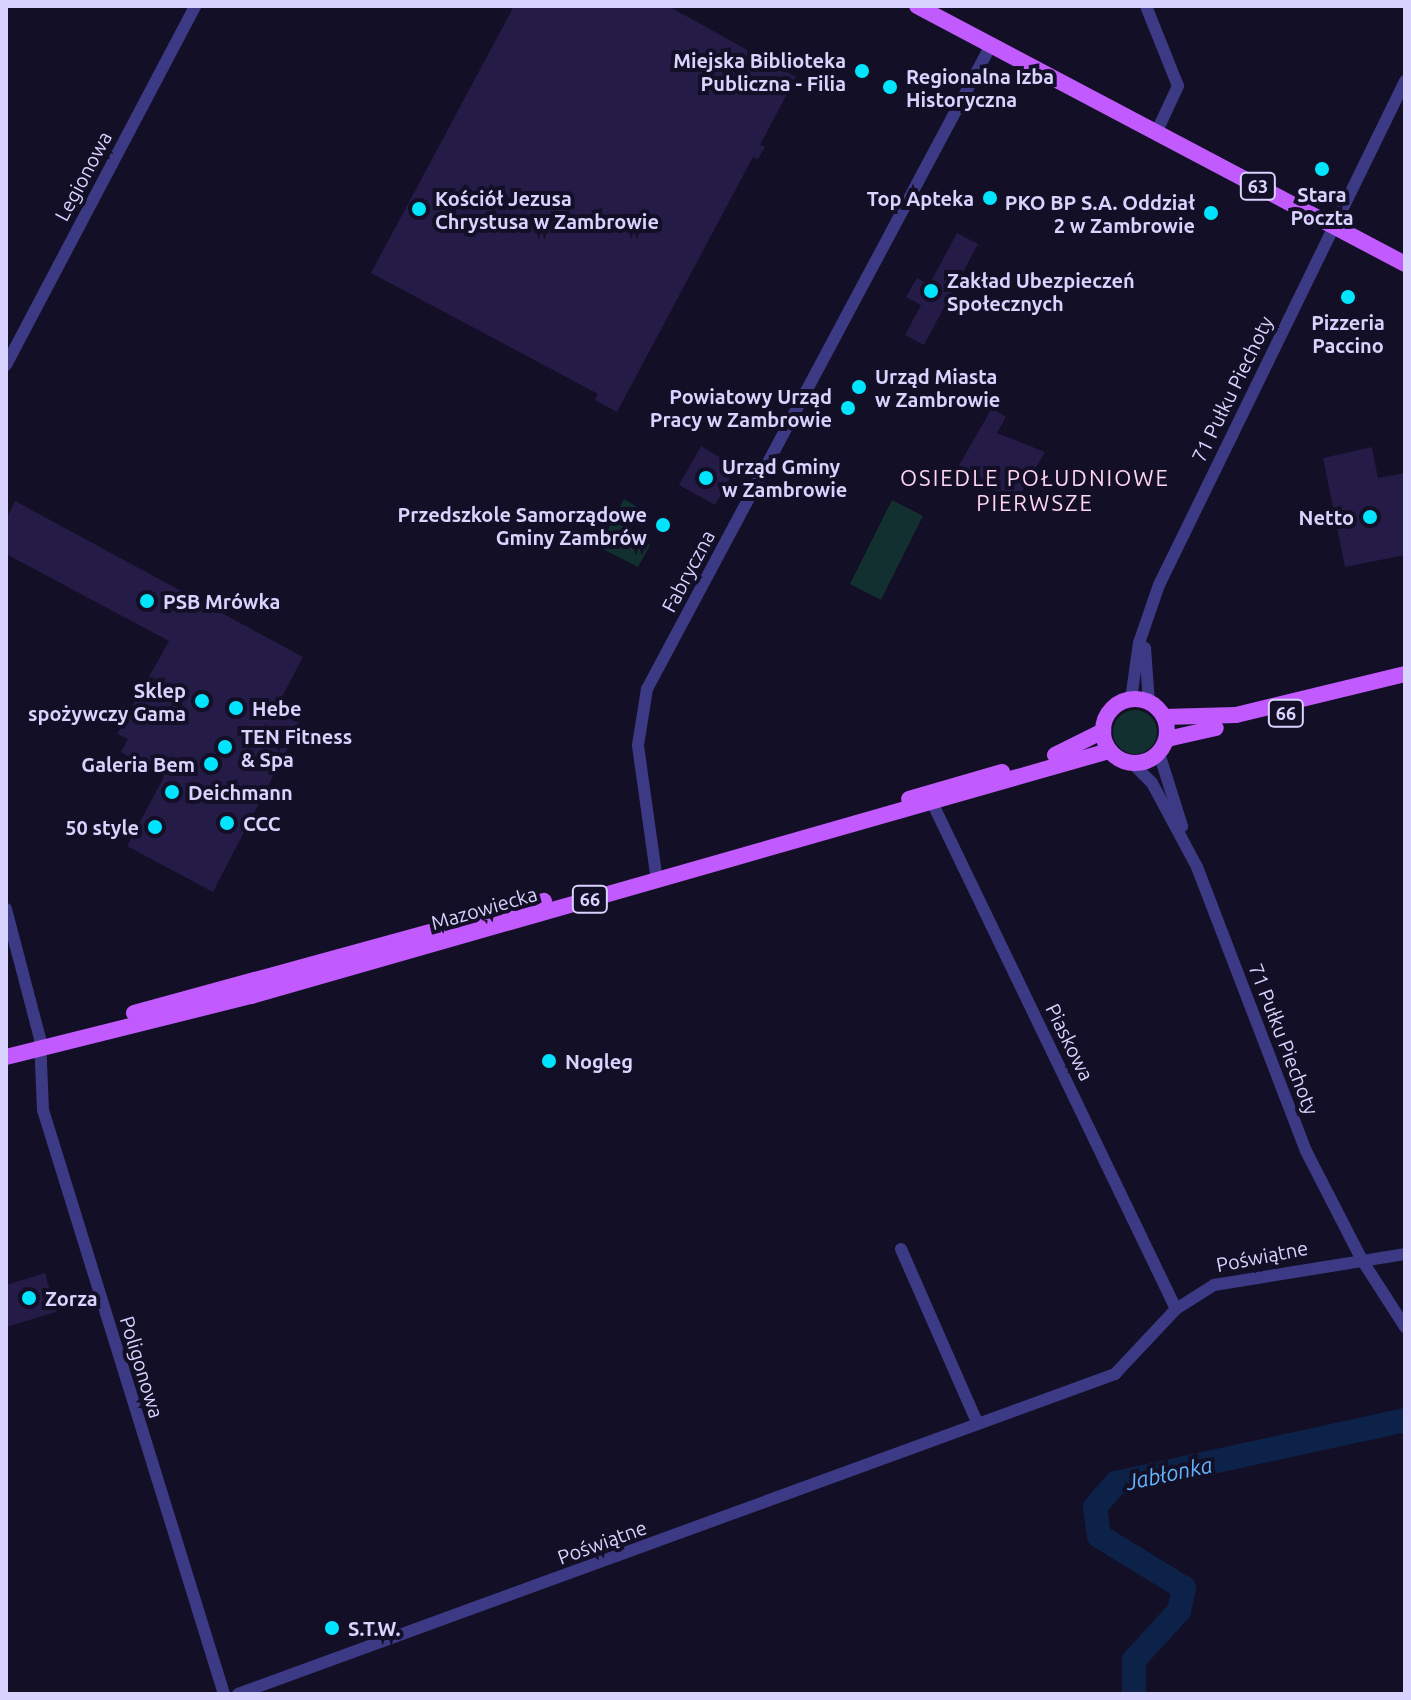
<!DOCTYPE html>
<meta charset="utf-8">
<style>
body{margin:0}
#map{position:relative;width:1411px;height:1700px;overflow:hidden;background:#130f26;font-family:Ubuntu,sans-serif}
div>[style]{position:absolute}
.green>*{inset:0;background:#12302f}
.round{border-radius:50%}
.river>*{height:24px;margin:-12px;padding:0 12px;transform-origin:12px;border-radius:12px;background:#0c2248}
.building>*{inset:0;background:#241b47}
.minor>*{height:12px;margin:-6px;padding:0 6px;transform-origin:6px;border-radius:6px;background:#3d3a85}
.major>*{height:16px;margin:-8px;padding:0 8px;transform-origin:8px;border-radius:8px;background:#c25bff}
.major>.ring{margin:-8px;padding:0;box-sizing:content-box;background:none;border:16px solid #c25bff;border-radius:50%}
.dots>*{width:22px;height:22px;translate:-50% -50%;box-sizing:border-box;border:4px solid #130f26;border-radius:50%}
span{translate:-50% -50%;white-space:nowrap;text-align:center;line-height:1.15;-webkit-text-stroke:8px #130f26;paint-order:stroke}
.shield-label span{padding:2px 6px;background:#130f26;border:2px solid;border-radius:6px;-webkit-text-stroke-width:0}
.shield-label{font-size:18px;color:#d9d4ff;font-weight:700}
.poi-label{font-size:20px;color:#d9d4ff;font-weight:700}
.right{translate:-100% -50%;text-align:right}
.left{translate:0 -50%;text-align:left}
.street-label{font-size:20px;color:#d9d4ff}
.neighbourhood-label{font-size:22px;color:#ffd6f0;letter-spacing:2px}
.water-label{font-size:22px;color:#62b6ff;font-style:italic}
.frame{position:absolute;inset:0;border:8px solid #d9d4ff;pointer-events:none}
</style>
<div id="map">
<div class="green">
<i style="clip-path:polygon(624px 499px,639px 508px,629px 528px,650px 545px,638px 567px,599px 547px)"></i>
<i style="clip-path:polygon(892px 500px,923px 516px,881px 600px,850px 584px)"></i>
<i class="round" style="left:1113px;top:710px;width:44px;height:44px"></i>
</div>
<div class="river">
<i style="left:1134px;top:1694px;width:34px;rotate:-90deg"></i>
<i style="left:1134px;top:1660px;width:67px;rotate:-47.4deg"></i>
<i style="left:1179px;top:1611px;width:24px;rotate:-78deg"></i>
<i style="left:1184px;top:1588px;width:100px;rotate:-148.5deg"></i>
<i style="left:1099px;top:1536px;width:29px;rotate:-98deg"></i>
<i style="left:1095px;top:1507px;width:32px;rotate:-49deg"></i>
<i style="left:1116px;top:1483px;width:296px;rotate:-12.3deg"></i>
</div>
<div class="building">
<i style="clip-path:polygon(514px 6px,668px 6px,796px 77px,760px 145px,765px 147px,758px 159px,753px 157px,617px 412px,595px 400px,598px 394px,371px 273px)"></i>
<i style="clip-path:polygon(957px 233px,978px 244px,924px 345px,905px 335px,921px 305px,906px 297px,917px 278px,929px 285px)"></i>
<i style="clip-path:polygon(992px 408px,1006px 417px,997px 433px,1045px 452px,1014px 505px,975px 473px,965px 490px,950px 481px)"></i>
<i style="clip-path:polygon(701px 446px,736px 467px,715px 505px,679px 485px)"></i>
<i style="clip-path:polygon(1372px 447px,1378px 478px,1405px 473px,1405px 555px,1345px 567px,1323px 458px)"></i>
<i style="clip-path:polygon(15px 501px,303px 657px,275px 710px,300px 724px,213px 892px,127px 846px,164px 777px,121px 752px,128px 739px,117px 734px,169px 641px,6px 554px,6px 519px)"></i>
<i style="clip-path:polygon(45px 1273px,56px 1312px,6px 1327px,6px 1285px)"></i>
</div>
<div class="minor">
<i style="left:1146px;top:6px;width:86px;rotate:68.2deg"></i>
<i style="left:1178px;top:86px;width:52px;rotate:115.1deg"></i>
<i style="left:6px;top:365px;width:406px;rotate:-62.2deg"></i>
<i style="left:1145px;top:648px;width:54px;rotate:85.8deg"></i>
<i style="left:1131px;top:699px;width:57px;rotate:-81.9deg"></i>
<i style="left:1139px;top:643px;width:61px;rotate:-71deg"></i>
<i style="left:1159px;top:585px;width:561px;rotate:-63.98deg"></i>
<i style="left:1159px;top:753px;width:77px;rotate:72.5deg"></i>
<i style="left:1133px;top:764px;width:27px;rotate:45deg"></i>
<i style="left:1152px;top:783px;width:95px;rotate:61.8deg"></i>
<i style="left:1197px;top:867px;width:304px;rotate:69deg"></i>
<i style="left:1306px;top:1151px;width:123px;rotate:62.8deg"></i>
<i style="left:1362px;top:1260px;width:80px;rotate:57.3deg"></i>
<i style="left:929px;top:796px;width:569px;rotate:64.29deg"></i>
<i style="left:657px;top:881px;width:137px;rotate:-98deg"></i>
<i style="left:638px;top:745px;width:57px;rotate:-80.9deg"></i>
<i style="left:647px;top:689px;width:730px;rotate:-61.89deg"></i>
<i style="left:6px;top:909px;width:134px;rotate:75.3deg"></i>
<i style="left:40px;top:1039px;width:71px;rotate:87.6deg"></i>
<i style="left:43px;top:1110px;width:611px;rotate:72.78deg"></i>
<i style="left:901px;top:1249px;width:191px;rotate:66.3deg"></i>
<i style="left:238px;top:1694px;width:934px;rotate:-20.05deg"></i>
<i style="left:1115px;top:1374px;width:89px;rotate:-46.8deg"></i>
<i style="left:1176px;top:1309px;width:45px;rotate:-32.3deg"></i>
<i style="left:1214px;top:1285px;width:193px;rotate:-9.2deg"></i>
</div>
<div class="major">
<i style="left:917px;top:6px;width:552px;rotate:27.86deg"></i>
<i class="ring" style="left:1103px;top:699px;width:48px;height:48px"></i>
<i style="left:1164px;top:717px;width:72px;rotate:-1.6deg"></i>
<i style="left:1236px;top:715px;width:174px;rotate:-13.6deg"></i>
<i style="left:1167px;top:739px;width:50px;rotate:-12.7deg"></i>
<i style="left:1055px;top:755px;width:54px;rotate:-26.6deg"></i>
<i style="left:909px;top:799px;width:97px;rotate:-16.2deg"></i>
<i style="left:134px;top:1013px;width:425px;rotate:-15.3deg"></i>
<i style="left:6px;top:1057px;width:252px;rotate:-14deg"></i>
<i style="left:251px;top:996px;width:892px;rotate:-15.94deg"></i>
</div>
<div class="dots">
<i style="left:862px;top:71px;background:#00e5ff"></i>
<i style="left:890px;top:87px;background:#00e5ff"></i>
<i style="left:1322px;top:169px;background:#00e5ff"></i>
<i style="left:990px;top:198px;background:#00e5ff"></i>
<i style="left:419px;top:209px;background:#00e5ff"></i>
<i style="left:1211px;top:213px;background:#00e5ff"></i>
<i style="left:931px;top:291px;background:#00e5ff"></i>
<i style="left:1348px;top:297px;background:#00e5ff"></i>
<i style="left:859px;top:387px;background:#00e5ff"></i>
<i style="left:848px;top:408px;background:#00e5ff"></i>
<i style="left:706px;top:478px;background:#00e5ff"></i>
<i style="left:1370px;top:517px;background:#00e5ff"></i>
<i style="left:663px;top:525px;background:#00e5ff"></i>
<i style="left:147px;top:601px;background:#00e5ff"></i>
<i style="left:202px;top:701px;background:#00e5ff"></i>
<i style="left:236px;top:708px;background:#00e5ff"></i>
<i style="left:225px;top:747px;background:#00e5ff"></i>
<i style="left:211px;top:764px;background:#00e5ff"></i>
<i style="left:172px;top:792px;background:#00e5ff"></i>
<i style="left:227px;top:823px;background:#00e5ff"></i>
<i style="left:155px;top:827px;background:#00e5ff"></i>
<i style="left:549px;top:1061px;background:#00e5ff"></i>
<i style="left:29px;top:1298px;background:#00e5ff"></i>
<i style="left:332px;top:1628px;background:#00e5ff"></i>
</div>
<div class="shield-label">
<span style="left:1258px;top:186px">63</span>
<span style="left:1286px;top:713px">66</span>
<span style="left:590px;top:899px">66</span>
</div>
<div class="poi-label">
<span class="right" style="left:846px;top:72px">Miejska Biblioteka<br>Publiczna - Filia</span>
<span class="left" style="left:906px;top:88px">Regionalna Izba<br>Historyczna</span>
<span style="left:1322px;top:206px">Stara<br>Poczta</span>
<span class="left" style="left:435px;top:210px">Kościół Jezusa<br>Chrystusa w Zambrowie</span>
<span class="right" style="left:974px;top:198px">Top Apteka</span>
<span class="right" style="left:1195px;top:214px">PKO BP S.A. Oddział<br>2 w Zambrowie</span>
<span class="left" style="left:947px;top:292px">Zakład Ubezpieczeń<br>Społecznych</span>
<span style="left:1348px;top:334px">Pizzeria<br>Paccino</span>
<span class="left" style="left:875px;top:388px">Urząd Miasta<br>w Zambrowie</span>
<span class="right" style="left:832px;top:408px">Powiatowy Urząd<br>Pracy w Zambrowie</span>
<span class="left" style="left:722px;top:478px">Urząd Gminy<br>w Zambrowie</span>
<span class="right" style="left:647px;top:526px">Przedszkole Samorządowe<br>Gminy Zambrów</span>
<span class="right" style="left:1354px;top:517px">Netto</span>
<span class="left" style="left:163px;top:601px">PSB Mrówka</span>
<span class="right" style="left:186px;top:702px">Sklep<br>spożywczy Gama</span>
<span class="left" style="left:252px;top:708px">Hebe</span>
<span class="left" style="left:241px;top:748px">TEN Fitness<br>&amp; Spa</span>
<span class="right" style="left:195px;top:764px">Galeria Bem</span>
<span class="left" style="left:188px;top:792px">Deichmann</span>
<span class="left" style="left:243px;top:823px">CCC</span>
<span class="right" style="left:139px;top:827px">50 style</span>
<span class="left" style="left:565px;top:1061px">Nogleg</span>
<span class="left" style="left:45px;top:1298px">Zorza</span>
<span class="left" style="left:348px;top:1628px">S.T.W.</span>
</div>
<div class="street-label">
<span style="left:83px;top:176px;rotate:-62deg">Legionowa</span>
<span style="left:1232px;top:389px;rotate:-64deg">71 Pułku Piechoty</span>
<span style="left:688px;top:571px;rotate:-62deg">Fabryczna</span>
<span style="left:484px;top:908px;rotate:-16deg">Mazowiecka</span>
<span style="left:1284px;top:1039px;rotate:69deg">71 Pułku Piechoty</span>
<span style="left:1070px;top:1042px;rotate:64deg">Piaskowa</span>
<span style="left:1262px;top:1256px;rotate:-11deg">Poświątne</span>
<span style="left:142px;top:1367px;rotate:73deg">Poligonowa</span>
<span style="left:602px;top:1542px;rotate:-20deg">Poświątne</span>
</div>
<div class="neighbourhood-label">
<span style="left:1035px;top:490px">OSIEDLE POŁUDNIOWE<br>PIERWSZE</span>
</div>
<div class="water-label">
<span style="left:1169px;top:1473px;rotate:-12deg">Jabłonka</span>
</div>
<div class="frame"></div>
</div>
